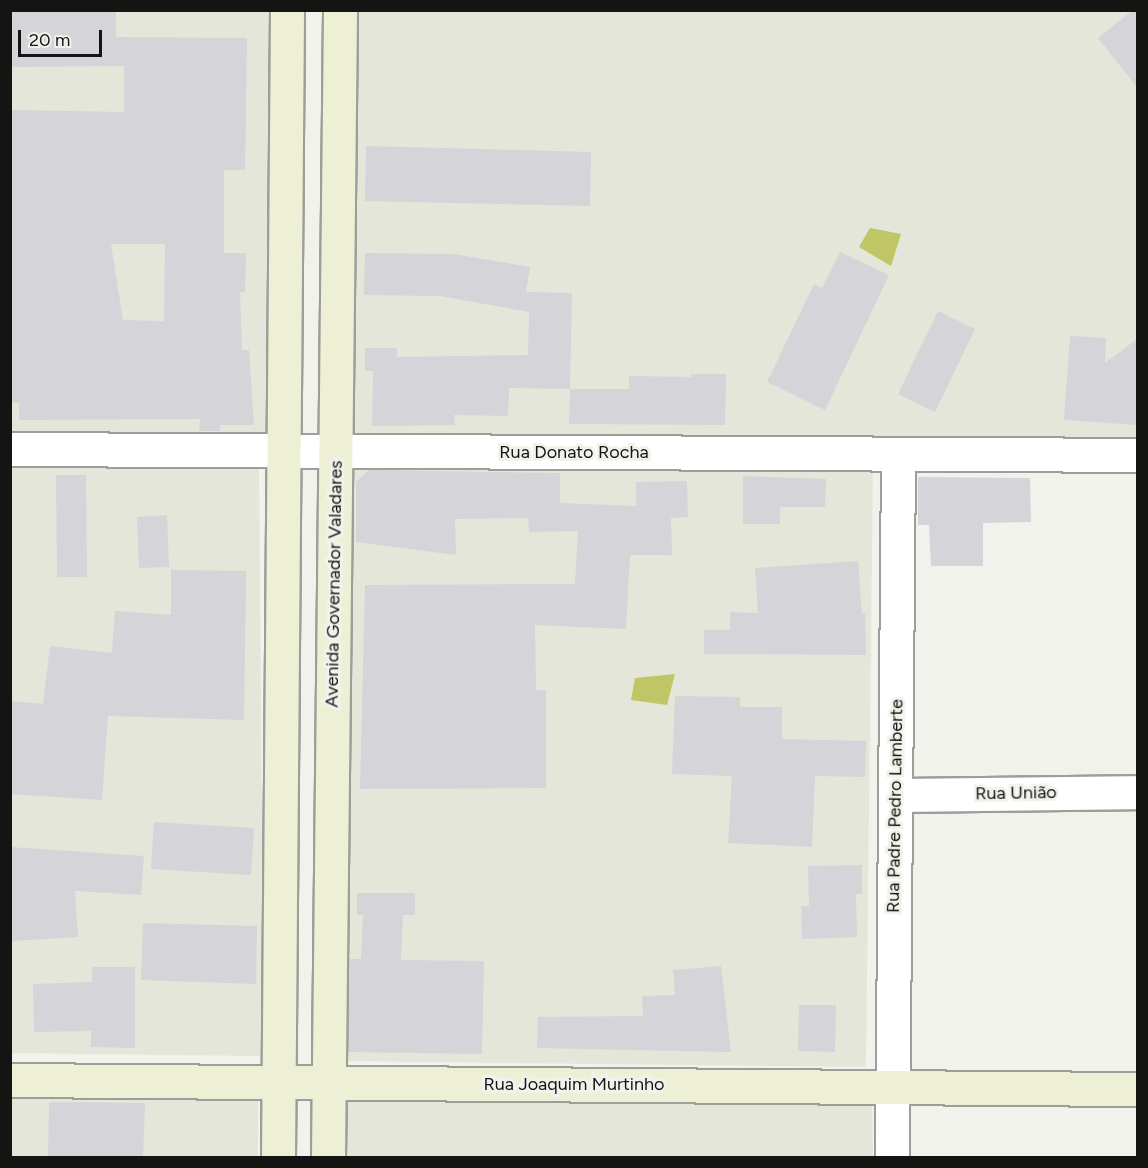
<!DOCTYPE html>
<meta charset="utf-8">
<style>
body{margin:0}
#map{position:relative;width:1148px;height:1168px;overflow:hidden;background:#f2f2ed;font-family:Figtree,sans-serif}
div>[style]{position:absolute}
.built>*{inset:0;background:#e5e6da}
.water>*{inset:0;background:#c0c565}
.building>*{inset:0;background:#d4d4d9}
.roads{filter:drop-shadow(2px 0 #9d9d99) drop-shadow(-2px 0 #9d9d99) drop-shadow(0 2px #9d9d99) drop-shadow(0 -2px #9d9d99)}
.street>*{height:33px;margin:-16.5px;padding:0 16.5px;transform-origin:16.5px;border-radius:16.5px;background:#fff}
.secondary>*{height:33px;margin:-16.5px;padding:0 16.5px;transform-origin:16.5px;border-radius:16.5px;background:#eef0d6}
span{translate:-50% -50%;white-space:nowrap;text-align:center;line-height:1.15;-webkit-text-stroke:6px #f2f2ed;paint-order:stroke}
.street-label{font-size:18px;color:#141412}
.frame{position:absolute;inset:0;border:12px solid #141412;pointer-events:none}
.scale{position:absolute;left:18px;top:30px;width:84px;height:27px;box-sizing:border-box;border:3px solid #141412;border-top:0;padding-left:8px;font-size:18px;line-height:21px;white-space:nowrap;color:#141412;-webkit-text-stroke:4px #f2f2ed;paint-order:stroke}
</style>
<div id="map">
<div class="built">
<i style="clip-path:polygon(11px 11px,273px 11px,268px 436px,11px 434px)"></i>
<i style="clip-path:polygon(354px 11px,1137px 11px,1137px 441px,353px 433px)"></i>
<i style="clip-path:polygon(11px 459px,259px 466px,264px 1056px,11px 1053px)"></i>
<i style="clip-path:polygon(347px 464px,873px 467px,866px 1067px,339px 1061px)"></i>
<i style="clip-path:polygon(258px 1096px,258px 1157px,11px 1157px,10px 1098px)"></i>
<i style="clip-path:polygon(872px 1098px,873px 1157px,346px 1157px,346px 1102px)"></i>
</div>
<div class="water">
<i style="clip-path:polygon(870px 228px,901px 234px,891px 266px,859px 247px)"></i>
<i style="clip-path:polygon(675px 674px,667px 705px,631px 700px,635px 678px)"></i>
</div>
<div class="building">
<i style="clip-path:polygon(evenodd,10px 10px,116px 10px,116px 37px,247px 38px,245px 170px,224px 170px,224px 253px,246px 253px,245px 292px,240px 292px,242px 350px,249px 350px,254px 425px,220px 425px,220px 431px,199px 431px,200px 419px,19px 420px,19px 403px,10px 402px,10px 110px,124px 112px,124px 66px,10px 67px,10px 10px,111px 244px,165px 244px,164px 321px,123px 320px,111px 244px)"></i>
<i style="clip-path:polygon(1133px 10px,1137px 10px,1137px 87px,1098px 38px)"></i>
<i style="clip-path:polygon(366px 146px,591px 152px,590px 206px,365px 201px)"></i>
<i style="clip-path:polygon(840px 252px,889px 275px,825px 410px,767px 382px,814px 284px,822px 288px)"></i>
<i style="clip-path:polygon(365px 253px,454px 254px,530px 267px,526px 292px,572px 293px,570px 389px,509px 388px,508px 416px,454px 415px,455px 425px,372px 426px,373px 371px,365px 371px,365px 348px,397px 348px,397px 357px,528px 355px,529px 312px,440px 296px,364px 295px)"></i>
<i style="clip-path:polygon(938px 311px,975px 329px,935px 412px,898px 394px)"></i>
<i style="clip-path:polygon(1070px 336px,1106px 338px,1105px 363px,1137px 339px,1137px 425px,1064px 420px)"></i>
<i style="clip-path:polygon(691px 374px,726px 374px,725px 425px,569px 424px,570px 389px,629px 389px,629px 376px,691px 377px)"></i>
<i style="clip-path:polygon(369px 470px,560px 473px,560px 503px,636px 506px,636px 482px,687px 481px,688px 517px,671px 518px,672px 555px,630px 555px,626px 629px,535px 625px,536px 690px,546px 690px,546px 788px,360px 789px,365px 585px,575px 584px,578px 531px,529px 532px,528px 518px,455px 519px,456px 555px,356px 542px,356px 482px)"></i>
<i style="clip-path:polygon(56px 475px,86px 475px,87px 577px,57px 577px)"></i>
<i style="clip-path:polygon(743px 476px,826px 479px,825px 507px,780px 507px,780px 524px,743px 524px)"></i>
<i style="clip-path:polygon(918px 477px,1030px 478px,1031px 522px,983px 523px,983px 566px,931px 566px,929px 525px,918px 525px)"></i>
<i style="clip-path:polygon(167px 515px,169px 567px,139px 568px,137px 517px)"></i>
<i style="clip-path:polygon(858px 561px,862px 614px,865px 613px,866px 655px,704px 654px,704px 630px,730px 630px,730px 612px,758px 613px,755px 568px)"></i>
<i style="clip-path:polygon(171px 570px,246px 571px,244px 720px,108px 716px,102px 800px,10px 794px,10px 701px,43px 704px,50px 646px,112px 653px,115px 611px,171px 615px)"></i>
<i style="clip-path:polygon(675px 696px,740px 697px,740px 707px,782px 707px,782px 739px,866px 741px,865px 777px,815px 776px,812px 847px,728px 843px,732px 776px,672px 774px)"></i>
<i style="clip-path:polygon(154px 822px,254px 828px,251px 875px,151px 869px)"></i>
<i style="clip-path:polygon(10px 847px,144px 856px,141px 895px,75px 891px,78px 937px,10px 941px)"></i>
<i style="clip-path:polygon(862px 865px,862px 894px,856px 894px,857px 937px,802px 939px,801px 906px,809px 906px,808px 866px)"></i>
<i style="clip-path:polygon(357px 893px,415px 893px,415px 915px,403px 915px,401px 960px,484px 961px,482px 1054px,348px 1052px,349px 959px,361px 959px,363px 915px,357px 915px)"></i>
<i style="clip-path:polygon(143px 923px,257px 926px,256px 984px,141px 980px)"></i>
<i style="clip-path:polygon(721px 966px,731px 1052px,537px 1048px,538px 1017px,643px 1016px,642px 996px,675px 995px,673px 970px)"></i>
<i style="clip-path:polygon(92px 967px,135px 967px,135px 1048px,91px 1047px,91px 1031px,34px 1032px,33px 984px,92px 982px)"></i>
<i style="clip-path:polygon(799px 1005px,836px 1005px,835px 1052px,798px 1051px)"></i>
<i style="clip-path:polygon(49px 1102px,145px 1103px,143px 1158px,48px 1158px)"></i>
</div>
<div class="roads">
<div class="street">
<i style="left:10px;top:449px;width:1128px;rotate:0.3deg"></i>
<i style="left:895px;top:795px;width:243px;rotate:-0.7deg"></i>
<i style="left:892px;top:1158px;width:704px;rotate:-89.51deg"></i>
</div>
<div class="secondary">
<i style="left:10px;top:1080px;width:1128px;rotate:0.46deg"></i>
<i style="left:278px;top:1158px;width:1148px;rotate:-89.55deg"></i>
<i style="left:328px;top:1158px;width:1148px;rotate:-89.4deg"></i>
</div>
</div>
<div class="street-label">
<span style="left:574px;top:452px">Rua Donato Rocha</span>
<span style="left:334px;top:584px;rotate:-89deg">Avenida Governador Valadares</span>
<span style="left:1016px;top:793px;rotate:-1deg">Rua União</span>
<span style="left:895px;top:806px;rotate:-89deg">Rua Padre Pedro Lamberte</span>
<span style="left:574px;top:1084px">Rua Joaquim Murtinho</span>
</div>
<div class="frame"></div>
<div class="scale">20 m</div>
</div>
